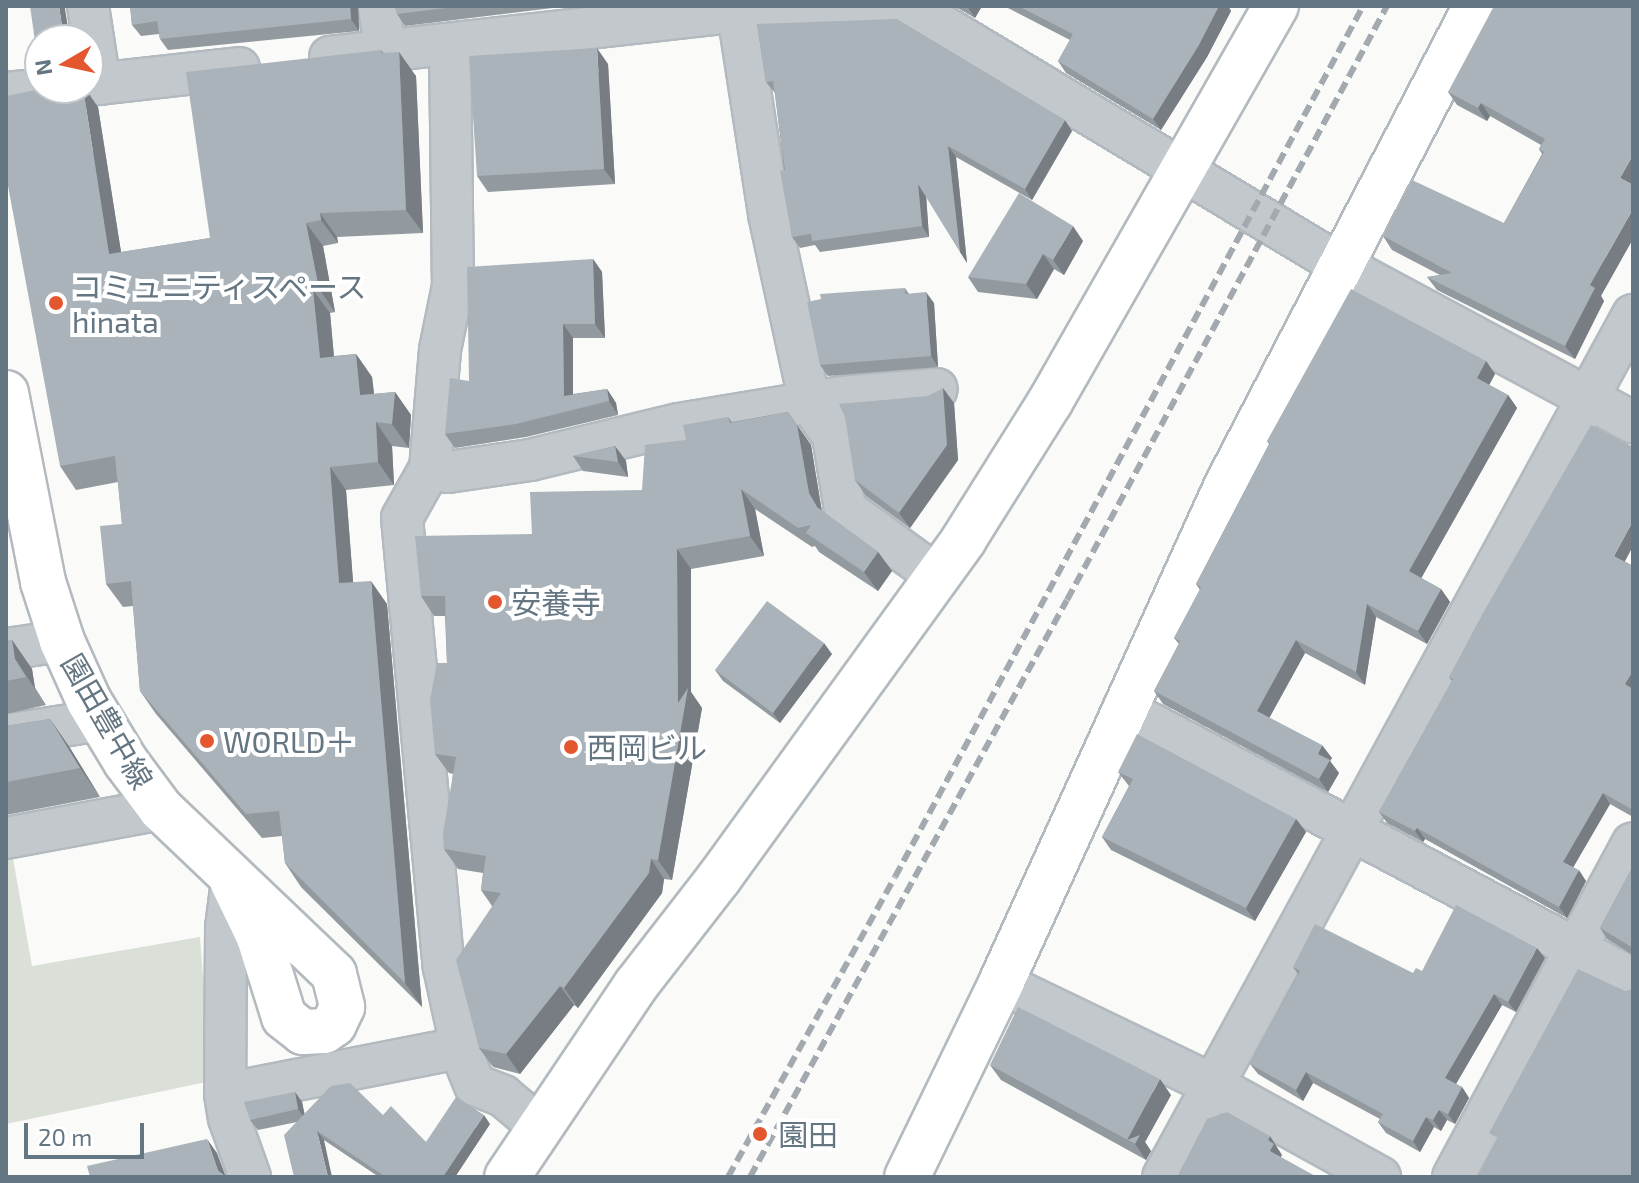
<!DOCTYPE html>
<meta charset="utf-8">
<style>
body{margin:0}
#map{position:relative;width:1639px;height:1183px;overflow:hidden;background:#fafaf8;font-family:"Exo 2","Noto Sans JP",sans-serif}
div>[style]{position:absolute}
.green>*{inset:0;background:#dadfd7}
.roads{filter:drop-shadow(2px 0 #b3babf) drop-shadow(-2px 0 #b3babf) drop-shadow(0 2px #b3babf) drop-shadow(0 -2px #b3babf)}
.street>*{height:40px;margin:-20px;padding:0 20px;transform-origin:20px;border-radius:20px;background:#c3c8cc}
.secondary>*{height:44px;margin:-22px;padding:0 22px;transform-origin:22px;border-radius:22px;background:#fff}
.rail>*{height:6px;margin-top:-3px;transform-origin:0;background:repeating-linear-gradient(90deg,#a2aab0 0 12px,transparent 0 18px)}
.wall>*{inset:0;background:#929a9f}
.shaded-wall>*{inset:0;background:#777d82}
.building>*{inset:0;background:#aab3b9}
.dots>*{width:22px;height:22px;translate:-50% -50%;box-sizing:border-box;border:4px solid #fff;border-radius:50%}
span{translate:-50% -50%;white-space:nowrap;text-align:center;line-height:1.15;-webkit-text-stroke:8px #fff;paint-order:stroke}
.poi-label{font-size:30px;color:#657683}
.left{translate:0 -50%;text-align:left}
.street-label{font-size:30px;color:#657683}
.frame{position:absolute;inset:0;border:8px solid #657683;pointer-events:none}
.north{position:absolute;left:24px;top:24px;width:80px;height:80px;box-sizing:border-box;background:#fff;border:2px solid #c1c8cd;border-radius:50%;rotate:261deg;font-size:22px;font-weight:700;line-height:32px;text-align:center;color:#657683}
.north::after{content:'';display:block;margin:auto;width:28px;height:36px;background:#e4572e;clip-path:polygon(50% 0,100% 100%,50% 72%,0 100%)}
.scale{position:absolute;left:24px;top:1123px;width:120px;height:36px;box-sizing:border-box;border:4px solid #657683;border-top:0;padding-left:10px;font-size:24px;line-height:28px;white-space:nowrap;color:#657683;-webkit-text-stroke:6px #fff;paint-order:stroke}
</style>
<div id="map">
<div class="green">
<i style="clip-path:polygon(11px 847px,32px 966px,200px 937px,211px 1081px,6px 1124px,6px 848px)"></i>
</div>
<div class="roads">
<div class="street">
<i style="left:88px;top:6px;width:79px;rotate:81.3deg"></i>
<i style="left:379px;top:6px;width:45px;rotate:82.4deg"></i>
<i style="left:738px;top:13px;width:203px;rotate:81.2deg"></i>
<i style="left:769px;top:214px;width:193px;rotate:77.8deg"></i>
<i style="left:810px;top:403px;width:40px;rotate:55.1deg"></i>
<i style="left:833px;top:436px;width:74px;rotate:80.7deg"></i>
<i style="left:845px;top:509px;width:114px;rotate:36.1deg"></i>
<i style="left:450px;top:44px;width:242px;rotate:89.3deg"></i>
<i style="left:453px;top:286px;width:65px;rotate:101.5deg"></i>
<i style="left:440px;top:350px;width:118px;rotate:94.8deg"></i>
<i style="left:430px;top:468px;width:57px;rotate:119.2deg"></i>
<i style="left:402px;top:518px;width:451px;rotate:84.7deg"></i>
<i style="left:444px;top:967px;width:91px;rotate:77.9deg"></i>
<i style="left:330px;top:57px;width:394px;rotate:-6.4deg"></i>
<i style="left:722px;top:13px;width:189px;rotate:-1.8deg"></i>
<i style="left:911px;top:7px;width:499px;rotate:31deg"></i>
<i style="left:1339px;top:264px;width:334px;rotate:28.3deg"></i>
<i style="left:88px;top:85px;width:152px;rotate:-6.4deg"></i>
<i style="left:6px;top:93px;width:49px;rotate:-5.8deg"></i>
<i style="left:430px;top:468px;width:18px;rotate:13deg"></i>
<i style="left:448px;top:472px;width:83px;rotate:-8.3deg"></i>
<i style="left:530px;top:460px;width:153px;rotate:-13.6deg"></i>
<i style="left:679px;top:424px;width:165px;rotate:-9.4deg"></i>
<i style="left:842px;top:397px;width:95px;rotate:-4.8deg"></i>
<i style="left:6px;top:649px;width:57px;rotate:-8.1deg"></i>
<i style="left:1123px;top:709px;width:577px;rotate:27.9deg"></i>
<i style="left:6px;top:735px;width:96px;rotate:-9deg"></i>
<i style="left:6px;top:838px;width:158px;rotate:-10.6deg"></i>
<i style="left:232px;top:881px;width:47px;rotate:97.3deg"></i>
<i style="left:226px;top:928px;width:166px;rotate:90.3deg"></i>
<i style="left:225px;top:1094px;width:24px;rotate:81deg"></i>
<i style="left:229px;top:1118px;width:63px;rotate:70.4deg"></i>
<i style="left:1001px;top:983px;width:235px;rotate:25.7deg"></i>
<i style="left:1213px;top:1085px;width:191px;rotate:28.9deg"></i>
<i style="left:225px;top:1094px;width:234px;rotate:-11.1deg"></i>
<i style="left:455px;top:1049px;width:11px;rotate:41deg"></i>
<i style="left:463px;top:1056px;width:31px;rotate:68deg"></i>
<i style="left:475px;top:1085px;width:30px;rotate:21deg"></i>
<i style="left:503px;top:1096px;width:47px;rotate:39.8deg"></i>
<i style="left:1163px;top:1177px;width:982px;rotate:-61.4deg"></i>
<i style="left:1453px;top:1177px;width:379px;rotate:-61.7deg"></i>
</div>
<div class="secondary">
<i style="left:6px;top:393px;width:193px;rotate:78.9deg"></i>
<i style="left:43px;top:582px;width:62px;rotate:72.1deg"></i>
<i style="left:62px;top:641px;width:66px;rotate:65.8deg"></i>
<i style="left:89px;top:701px;width:71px;rotate:58.8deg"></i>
<i style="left:126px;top:762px;width:59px;rotate:53.3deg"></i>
<i style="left:161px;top:809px;width:239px;rotate:43.6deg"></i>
<i style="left:334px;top:974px;width:34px;rotate:76deg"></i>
<i style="left:342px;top:1007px;width:19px;rotate:115deg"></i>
<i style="left:334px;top:1024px;width:12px;rotate:145deg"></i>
<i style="left:324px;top:1031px;width:21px;rotate:177deg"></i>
<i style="left:303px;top:1032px;width:24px;rotate:-142deg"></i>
<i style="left:284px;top:1017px;width:84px;rotate:-107.4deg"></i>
<i style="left:259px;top:937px;width:62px;rotate:-115.7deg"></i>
<i style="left:507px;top:1177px;width:231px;rotate:-56.1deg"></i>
<i style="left:636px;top:985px;width:135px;rotate:-52.2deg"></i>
<i style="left:719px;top:878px;width:418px;rotate:-54.1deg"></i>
<i style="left:964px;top:539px;width:162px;rotate:-57.9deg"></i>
<i style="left:1050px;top:402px;width:456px;rotate:-60.3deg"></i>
<i style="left:907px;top:1177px;width:216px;rotate:-64.1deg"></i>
<i style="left:1001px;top:983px;width:547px;rotate:-65.59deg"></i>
<i style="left:1227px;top:485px;width:540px;rotate:-62.53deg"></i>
</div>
</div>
<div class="rail">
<i style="left:728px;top:1177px;width:343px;rotate:-60.9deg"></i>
<i style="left:895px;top:877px;width:989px;rotate:-61.75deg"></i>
<i style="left:750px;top:1177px;width:658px;rotate:-61.22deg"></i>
<i style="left:1067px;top:600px;width:675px;rotate:-61.69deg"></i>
</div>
<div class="wall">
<i style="clip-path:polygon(130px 6px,358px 6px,359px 31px,168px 50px,160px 39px,159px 34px,141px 36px,132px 25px)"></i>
<i style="clip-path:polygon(395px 6px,569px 6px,405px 26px,397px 14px)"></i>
<i style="clip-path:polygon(954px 6px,982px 6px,975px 18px)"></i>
<i style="clip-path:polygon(1004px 6px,1228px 6px,1231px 11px,1207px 57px,1161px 130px,1066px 73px,1058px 61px,1070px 40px)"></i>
<i style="clip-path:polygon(1633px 6px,1601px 296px,1604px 301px,1575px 359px,1437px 290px,1427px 277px,1440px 275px,1392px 250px,1383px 236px,1504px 223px,1542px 154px,1539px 149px,1541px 145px,1490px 116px,1487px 121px,1457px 105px,1448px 92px)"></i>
<i style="clip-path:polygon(757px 24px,1072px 131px,1032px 200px,956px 157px,967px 263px,926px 196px,929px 237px,820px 252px,815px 245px,800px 248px,792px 237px,775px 93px,766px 82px)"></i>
<i style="clip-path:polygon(381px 50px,384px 53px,416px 76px,423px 233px,337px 237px,338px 243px,323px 246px,335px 312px,330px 313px,334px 356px,356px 354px,372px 377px,374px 394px,395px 392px,411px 415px,409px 448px,392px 446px,394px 485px,346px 490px,353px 582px,387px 604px,422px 1007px,301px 887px,285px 863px,282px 836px,262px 838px,156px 714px,140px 691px,133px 606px,123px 607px,106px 584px,122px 524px,118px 482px,76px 490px,60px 466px,98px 107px,121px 252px,210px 238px)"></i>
<i style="clip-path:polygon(608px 64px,615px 184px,488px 192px,477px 176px)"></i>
<i style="clip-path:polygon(1083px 241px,1064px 275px,1054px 269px,1037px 299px,978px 292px,968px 277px)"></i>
<i style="clip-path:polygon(593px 259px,602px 272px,605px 338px,573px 338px,573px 394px,607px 389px,616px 403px,618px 415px,526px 437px,455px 448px,445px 434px,469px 381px)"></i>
<i style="clip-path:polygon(905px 288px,909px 294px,934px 303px,938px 367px,828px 376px,820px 365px)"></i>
<i style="clip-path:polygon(1486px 361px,1495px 374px,1489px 385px,1508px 395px,1517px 408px,1421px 578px,1441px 589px,1450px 602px,1427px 644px,1376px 617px,1365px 685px,1305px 653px,1269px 718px,1332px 758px,1330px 761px,1339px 773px,1328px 792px,1163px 704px,1154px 691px,1179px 644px,1174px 638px,1200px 590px,1196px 584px,1269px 444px,1267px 441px)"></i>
<i style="clip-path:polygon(954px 403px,958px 460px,910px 528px,866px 496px,855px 480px)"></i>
<i style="clip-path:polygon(788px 412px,811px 445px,822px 511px,878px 552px,892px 571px,878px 591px,819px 552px,815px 546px,812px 547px,755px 509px,764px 556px,691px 569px,691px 692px,702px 708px,672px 880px,664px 879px,662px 893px,578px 1008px,574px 1005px,520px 1074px,493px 1067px,479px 1048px,492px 906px,481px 890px,483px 873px,458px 869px,444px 849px,453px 774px,449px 773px,435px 754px,447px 663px,445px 616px,434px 616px,421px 596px,532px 534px,642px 490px,686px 440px,728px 417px,732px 422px)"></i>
<i style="clip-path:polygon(615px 446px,626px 461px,628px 477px,583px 471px,573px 456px)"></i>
<i style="clip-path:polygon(1633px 546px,1624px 561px,1633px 566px,1633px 817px,1610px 804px,1573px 867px,1586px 881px,1567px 918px,1425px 839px,1423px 842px,1387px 823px,1379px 812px,1452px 681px,1449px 677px)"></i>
<i style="clip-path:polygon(6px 640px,12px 640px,32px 669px,35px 688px,46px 705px,6px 714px)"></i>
<i style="clip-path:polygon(832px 654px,780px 723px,723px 681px,715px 670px)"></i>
<i style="clip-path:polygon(50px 719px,70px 748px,100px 797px,6px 815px,6px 726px)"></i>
<i style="clip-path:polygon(1118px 772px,1296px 819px,1306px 832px,1255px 921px,1111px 850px,1102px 837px,1129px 786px)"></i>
<i style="clip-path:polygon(1633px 866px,1633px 955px,1607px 939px,1600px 928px)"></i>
<i style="clip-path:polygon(1545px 958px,1516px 1012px,1502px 1005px,1456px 1084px,1462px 1087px,1469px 1098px,1455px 1124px,1447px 1120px,1441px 1131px,1434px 1127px,1420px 1152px,1386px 1133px,1378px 1122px,1380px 1119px,1313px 1083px,1303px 1101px,1258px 1074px,1250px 1064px,1298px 974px,1293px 967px,1413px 973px,1422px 971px)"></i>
<i style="clip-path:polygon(990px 1065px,1171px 1095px,1145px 1142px,1151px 1151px,1146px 1160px,1001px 1080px)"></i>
<i style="clip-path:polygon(295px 1092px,302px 1102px,304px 1114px,383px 1115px,426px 1142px,490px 1124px,455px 1177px,379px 1177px,297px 1122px,258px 1130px,250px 1120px)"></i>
</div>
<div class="shaded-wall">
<i style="clip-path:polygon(59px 6px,66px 6px,65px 9px,70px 40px,64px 40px)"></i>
<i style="clip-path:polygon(350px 6px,358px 6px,359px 31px,351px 19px)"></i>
<i style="clip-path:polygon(967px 6px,982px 6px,975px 18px)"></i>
<i style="clip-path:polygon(1219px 6px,1228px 6px,1231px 11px,1207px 57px,1161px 130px,1153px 119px)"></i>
<i style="clip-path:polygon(597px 48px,608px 64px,615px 184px,604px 169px)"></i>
<i style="clip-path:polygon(399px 52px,416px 76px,423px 233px,406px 210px)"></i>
<i style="clip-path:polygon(83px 88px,85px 88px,98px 107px,125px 277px,109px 254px)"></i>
<i style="clip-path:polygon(1481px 103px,1490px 116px,1487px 121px,1478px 108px)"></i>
<i style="clip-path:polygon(1065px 120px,1072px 131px,1032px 200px,1025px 189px)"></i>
<i style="clip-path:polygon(948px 146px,956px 157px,967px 263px,960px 252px)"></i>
<i style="clip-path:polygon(1633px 155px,1633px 185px,1620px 178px)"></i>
<i style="clip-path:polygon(918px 184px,926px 194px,929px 237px,922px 226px)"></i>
<i style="clip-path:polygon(1633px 209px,1633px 239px,1601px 296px,1604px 301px,1575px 359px,1565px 346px,1590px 285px)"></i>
<i style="clip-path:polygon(320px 213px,337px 237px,338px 243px,321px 220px)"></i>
<i style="clip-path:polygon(306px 223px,323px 246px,335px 312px,319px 289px)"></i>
<i style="clip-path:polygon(1073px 226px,1083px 241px,1064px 275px,1053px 260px)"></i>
<i style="clip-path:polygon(1043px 254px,1054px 269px,1037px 299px,1026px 284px)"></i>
<i style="clip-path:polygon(593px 259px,602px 272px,605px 338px,595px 324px)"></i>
<i style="clip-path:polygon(313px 290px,330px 313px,336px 381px,320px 358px)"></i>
<i style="clip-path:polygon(926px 292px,934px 303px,938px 367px,931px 356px)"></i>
<i style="clip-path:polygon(563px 324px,573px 338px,573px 410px,564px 396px)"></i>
<i style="clip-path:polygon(356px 354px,372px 377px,377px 418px,360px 395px)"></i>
<i style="clip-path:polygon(1486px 361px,1495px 374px,1486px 391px,1477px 378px)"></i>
<i style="clip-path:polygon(943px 388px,954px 403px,958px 460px,910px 528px,899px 513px)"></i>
<i style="clip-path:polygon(607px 389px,616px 403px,618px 415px,609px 401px)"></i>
<i style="clip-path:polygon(395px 392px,411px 415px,409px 448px,392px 424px)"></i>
<i style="clip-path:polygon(1508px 395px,1517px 408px,1418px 584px,1409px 571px)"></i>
<i style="clip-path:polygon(376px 422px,392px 446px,394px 485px,378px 462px)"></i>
<i style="clip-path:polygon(797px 425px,811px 445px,822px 513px,817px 507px,809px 493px)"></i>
<i style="clip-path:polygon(615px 446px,626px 461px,628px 477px,618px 462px)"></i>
<i style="clip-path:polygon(330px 467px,346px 490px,355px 607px,339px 583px)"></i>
<i style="clip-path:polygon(741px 489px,755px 509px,764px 556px,750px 536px)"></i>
<i style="clip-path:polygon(1633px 521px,1633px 546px,1622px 567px,1614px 556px)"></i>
<i style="clip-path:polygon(677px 549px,691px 569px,691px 692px,702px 708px,672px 880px,658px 860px,678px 703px)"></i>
<i style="clip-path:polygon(878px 552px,892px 571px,878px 591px,864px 572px)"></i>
<i style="clip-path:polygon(371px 581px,387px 604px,422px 1007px,405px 983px)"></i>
<i style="clip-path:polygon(1441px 589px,1450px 602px,1427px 644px,1418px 631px)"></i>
<i style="clip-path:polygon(1367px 604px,1376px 617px,1365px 685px,1356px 672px)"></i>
<i style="clip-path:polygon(12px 640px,32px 669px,35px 688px,46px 705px,15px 659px)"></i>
<i style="clip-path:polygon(1296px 640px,1305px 653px,1266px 724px,1257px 711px)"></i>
<i style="clip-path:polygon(824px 643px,832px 654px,780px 723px,773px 713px)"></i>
<i style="clip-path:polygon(1633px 671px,1633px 695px,1625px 684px)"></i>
<i style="clip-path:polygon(50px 719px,70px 748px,100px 797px,80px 768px)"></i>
<i style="clip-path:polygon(1322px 745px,1332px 758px,1330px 761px,1339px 773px,1328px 792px,1319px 779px,1318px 754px)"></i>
<i style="clip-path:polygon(1603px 793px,1610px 804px,1570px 873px,1563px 862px)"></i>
<i style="clip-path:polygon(1296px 819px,1306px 832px,1255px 921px,1246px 908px)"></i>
<i style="clip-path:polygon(1417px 828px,1425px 839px,1423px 842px,1415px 831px)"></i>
<i style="clip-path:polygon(651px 859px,664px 879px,662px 893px,578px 1008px,564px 988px)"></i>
<i style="clip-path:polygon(1579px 870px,1586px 881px,1567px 918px,1559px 907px)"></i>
<i style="clip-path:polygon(1537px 948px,1545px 958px,1516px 1012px,1508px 1002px)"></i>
<i style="clip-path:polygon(560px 986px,574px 1005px,520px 1074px,506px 1054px)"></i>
<i style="clip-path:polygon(1494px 994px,1502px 1005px,1453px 1089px,1445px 1078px)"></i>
<i style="clip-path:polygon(1306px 1072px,1313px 1083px,1303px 1101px,1296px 1090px)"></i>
<i style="clip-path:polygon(1160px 1079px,1171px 1095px,1145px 1142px,1151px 1151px,1146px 1160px,1135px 1144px,1127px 1140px)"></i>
<i style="clip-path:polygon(1462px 1087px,1469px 1098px,1455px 1124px,1448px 1114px)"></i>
<i style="clip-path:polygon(295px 1092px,302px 1102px,306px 1120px,298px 1109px)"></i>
<i style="clip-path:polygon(1439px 1110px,1447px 1120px,1441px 1131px,1433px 1120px)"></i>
<i style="clip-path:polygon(484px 1115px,490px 1124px,455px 1177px,443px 1177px)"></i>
<i style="clip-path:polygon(1426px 1117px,1434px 1127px,1420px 1152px,1413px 1141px)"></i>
<i style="clip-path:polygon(317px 1131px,324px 1140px,332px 1177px,328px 1177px)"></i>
<i style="clip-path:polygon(1270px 1136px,1282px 1155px,1278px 1162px,1270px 1151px,1268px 1140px)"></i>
<i style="clip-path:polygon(207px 1139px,217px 1153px,226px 1177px,218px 1171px)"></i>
</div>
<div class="building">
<i style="clip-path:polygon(30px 6px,59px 6px,64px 40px,40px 40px,40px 55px,37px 55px)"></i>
<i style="clip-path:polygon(130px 6px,350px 6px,351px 19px,160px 39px,157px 21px,132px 25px)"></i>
<i style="clip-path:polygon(395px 6px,463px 6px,397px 14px)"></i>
<i style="clip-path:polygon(1018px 6px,1219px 6px,1199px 45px,1153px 119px,1058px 61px,1073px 34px)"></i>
<i style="clip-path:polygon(1494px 6px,1633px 6px,1633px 155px,1620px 178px,1633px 185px,1633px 209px,1590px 285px,1595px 288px,1565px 346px,1427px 277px,1452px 273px,1383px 236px,1412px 180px,1504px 223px,1544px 152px,1539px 149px,1545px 139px,1481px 103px,1478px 108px,1448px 92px)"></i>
<i style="clip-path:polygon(897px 19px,1065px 120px,1025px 189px,948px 146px,960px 252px,918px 184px,922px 226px,812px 241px,811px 234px,792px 237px,780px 171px,785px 170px,773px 81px,766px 82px,757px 24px)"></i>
<i style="clip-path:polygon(597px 48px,604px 169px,477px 176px,469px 56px)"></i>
<i style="clip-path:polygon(381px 50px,382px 53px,399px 52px,406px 210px,320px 213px,321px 220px,306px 223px,319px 289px,313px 290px,320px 358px,356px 354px,360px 395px,395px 392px,392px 424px,376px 422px,378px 462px,330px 467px,339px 583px,371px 581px,405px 983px,285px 863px,279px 811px,246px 814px,140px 691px,131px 581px,106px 584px,100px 526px,122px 524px,115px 456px,60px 466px,6px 175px,6px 96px,36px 90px,40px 88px,83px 88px,109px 254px,210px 238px,186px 72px)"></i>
<i style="clip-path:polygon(1019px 193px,1073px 226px,1053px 260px,1043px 254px,1026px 284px,968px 277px)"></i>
<i style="clip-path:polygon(593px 259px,595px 324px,563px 324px,564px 396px,607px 389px,609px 401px,516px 424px,445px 434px,450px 378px,469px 381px,467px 267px)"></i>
<i style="clip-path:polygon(905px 288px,905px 294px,926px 292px,931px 356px,820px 365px,807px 302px,821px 299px,820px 294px)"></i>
<i style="clip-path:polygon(1351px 289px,1486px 361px,1477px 378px,1508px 395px,1409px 571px,1441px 589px,1418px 631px,1367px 604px,1356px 672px,1296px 640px,1257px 711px,1322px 745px,1318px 754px,1330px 760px,1319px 779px,1154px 691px,1180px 641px,1174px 638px,1201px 587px,1196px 584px,1270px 443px,1267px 441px)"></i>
<i style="clip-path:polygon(943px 388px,947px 445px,899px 513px,855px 480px,845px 417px,839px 404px,928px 396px)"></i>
<i style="clip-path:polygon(788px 412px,797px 425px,809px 493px,817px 507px,878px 552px,864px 572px,806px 533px,811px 525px,798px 528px,741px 489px,750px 536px,677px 549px,678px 703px,688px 688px,658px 860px,651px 859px,649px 873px,564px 988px,560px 986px,506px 1054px,479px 1048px,456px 960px,501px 893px,481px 890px,486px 856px,444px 849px,443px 833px,456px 757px,435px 754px,430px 700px,437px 663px,447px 663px,445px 596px,421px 596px,415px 536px,532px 534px,530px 492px,642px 490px,645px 445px,686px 440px,683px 425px,728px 417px,730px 423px)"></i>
<i style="clip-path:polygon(1591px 425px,1633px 447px,1633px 521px,1614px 556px,1633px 566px,1633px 671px,1625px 684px,1633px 689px,1633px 810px,1603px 793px,1563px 862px,1579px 870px,1559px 907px,1417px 828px,1415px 831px,1379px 812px,1453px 679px,1449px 677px,1483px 613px)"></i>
<i style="clip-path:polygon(615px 446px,618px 462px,573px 456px)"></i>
<i style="clip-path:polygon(767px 601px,824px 643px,773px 713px,715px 670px)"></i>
<i style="clip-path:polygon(6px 640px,12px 640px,15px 659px,26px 677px,6px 681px)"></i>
<i style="clip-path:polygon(50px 719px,80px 768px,6px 782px,6px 726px)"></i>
<i style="clip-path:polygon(1137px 734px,1296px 819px,1246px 908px,1102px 837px,1133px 779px,1118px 772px)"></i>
<i style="clip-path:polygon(1633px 866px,1633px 948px,1600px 928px)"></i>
<i style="clip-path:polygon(1456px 905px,1537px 948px,1508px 1002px,1494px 994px,1445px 1078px,1462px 1087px,1448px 1114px,1439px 1110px,1433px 1120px,1426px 1117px,1413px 1141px,1378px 1122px,1383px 1114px,1306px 1072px,1296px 1090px,1250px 1064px,1300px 971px,1293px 967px,1315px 924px,1413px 973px,1416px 968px,1422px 971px)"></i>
<i style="clip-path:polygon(1578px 969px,1625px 991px,1633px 989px,1633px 1177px,1477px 1177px,1498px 1138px,1489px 1133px)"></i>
<i style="clip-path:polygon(1018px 1007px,1160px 1079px,1127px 1140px,1140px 1135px,1135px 1144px,990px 1065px)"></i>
<i style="clip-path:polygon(350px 1083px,383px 1115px,391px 1106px,426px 1142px,456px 1097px,484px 1115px,443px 1177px,386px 1177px,317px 1131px,328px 1177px,294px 1177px,284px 1135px,331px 1086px)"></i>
<i style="clip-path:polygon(295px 1092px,298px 1109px,250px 1120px,244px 1102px)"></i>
<i style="clip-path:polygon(1227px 1112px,1270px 1136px,1268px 1140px,1274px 1144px,1270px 1151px,1317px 1177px,1177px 1177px,1207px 1119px)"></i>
<i style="clip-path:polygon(207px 1139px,218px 1171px,226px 1177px,90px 1177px,87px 1166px)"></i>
</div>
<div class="dots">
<i style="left:56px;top:303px;background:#e4572e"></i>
<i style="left:495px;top:602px;background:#e4572e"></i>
<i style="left:207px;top:741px;background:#e4572e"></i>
<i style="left:571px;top:747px;background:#e4572e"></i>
<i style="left:760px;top:1134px;background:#e4572e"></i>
</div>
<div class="poi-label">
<span class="left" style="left:72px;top:303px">コミュニティスペース<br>hinata</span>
<span class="left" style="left:511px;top:602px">安養寺</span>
<span class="left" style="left:223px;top:741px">WORLD＋</span>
<span class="left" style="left:587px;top:747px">西岡ビル</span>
<span class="left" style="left:778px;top:1134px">園田</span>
</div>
<div class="street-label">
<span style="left:108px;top:721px;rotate:60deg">園田豊中線</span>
</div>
<div class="frame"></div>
<div class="north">N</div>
<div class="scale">20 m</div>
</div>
